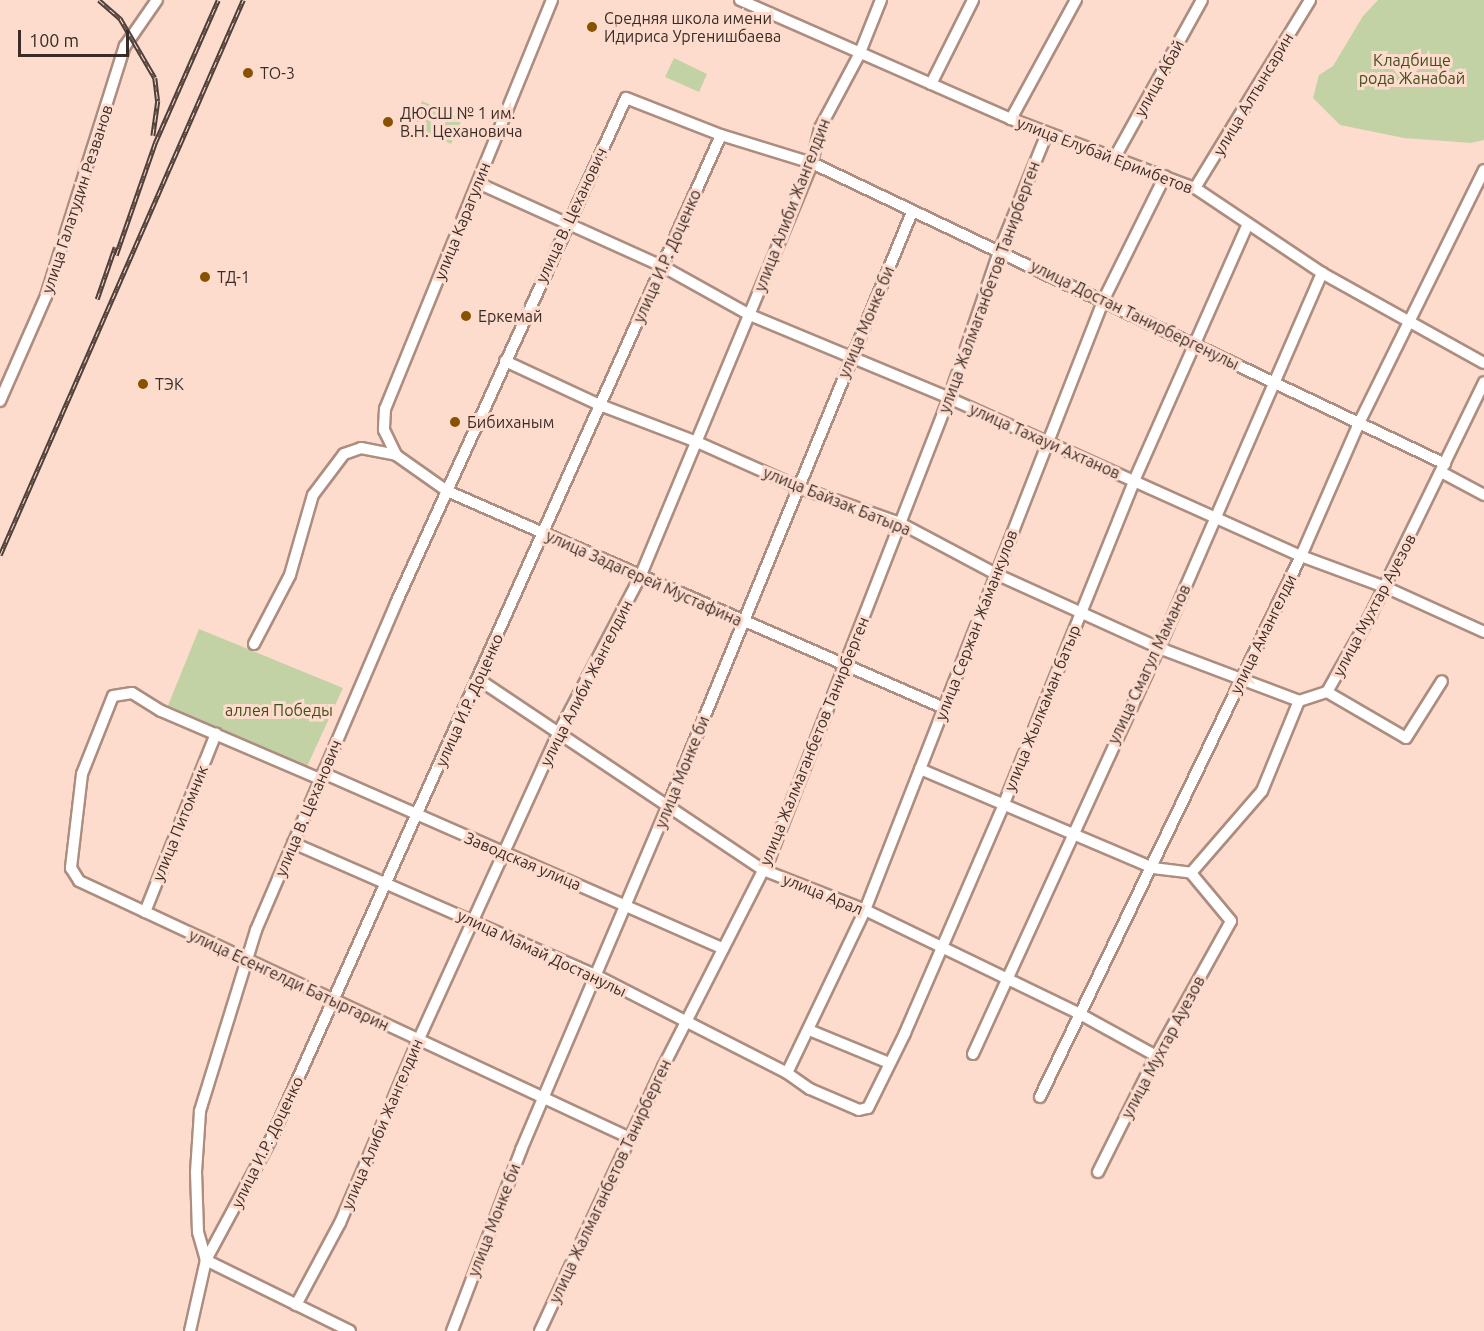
<!DOCTYPE html>
<meta charset="utf-8">
<style>
body{margin:0}
#map{position:relative;width:1484px;height:1331px;overflow:hidden;background:#fedccd;font-family:Ubuntu,sans-serif}
div>[style]{position:absolute}
.green>*{inset:0;background:#c3d2a5}
.roads{filter:drop-shadow(2px 0 #ac8d7f) drop-shadow(-2px 0 #ac8d7f) drop-shadow(0 2px #ac8d7f) drop-shadow(0 -2px #ac8d7f)}
.minor>*{height:10px;margin:-5px;padding:0 5px;transform-origin:5px;border-radius:5px;background:#fff}
.rail>*{height:4.5px;margin-top:-2.25px;transform-origin:0;background:repeating-linear-gradient(90deg,#fedccd 0 7px,#4f3f39 0 14px);box-sizing:border-box;border-block:2px solid #4f3f39}
.dots>*{width:16px;height:16px;translate:-50% -50%;box-sizing:border-box;border:3px solid #fedccd;border-radius:50%}
span{translate:-50% -50%;white-space:nowrap;text-align:center;line-height:1.15;-webkit-text-stroke:6px #fedccd;paint-order:stroke}
.poi-label{font-size:16px;color:#3a2d28}
.left{translate:0 -50%;text-align:left}
.park-label{font-size:16px;color:#404f1b}
.street-label{font-size:16px;color:#3a2d28}
.scale{position:absolute;left:18px;top:30px;width:111px;height:27px;box-sizing:border-box;border:3px solid #3a2d28;border-top:0;padding-left:8px;font-size:18px;line-height:21px;white-space:nowrap;color:#3a2d28;-webkit-text-stroke:4px #fedccd;paint-order:stroke}
</style>
<div id="map">
<div class="green">
<i style="clip-path:polygon(1378px 0,1484px 0,1484px 140px,1471px 143px,1404px 138px,1340px 125px,1313px 98px,1319px 75px,1333px 66px,1363px 16px)"></i>
<i style="clip-path:polygon(674px 58px,707px 74px,699px 92px,665px 77px)"></i>
<i style="clip-path:polygon(422px 101px,462px 119px,451px 144px,412px 126px)"></i>
<i style="clip-path:polygon(199px 629px,343px 688px,305px 771px,167px 708px)"></i>
</div>
<div class="roads">
<div class="minor">
<i style="left:552px;top:0;width:442px;rotate:112.2deg"></i>
<i style="left:385px;top:409px;width:21px;rotate:93deg"></i>
<i style="left:384px;top:430px;width:28px;rotate:64deg"></i>
<i style="left:396px;top:455px;width:62px;rotate:35.2deg"></i>
<i style="left:447px;top:491px;width:542px;rotate:23.59deg"></i>
<i style="left:740px;top:0;width:296px;rotate:23.7deg"></i>
<i style="left:1011px;top:119px;width:197px;rotate:20.6deg"></i>
<i style="left:1195px;top:188px;width:153px;rotate:33.8deg"></i>
<i style="left:1322px;top:273px;width:185px;rotate:29.1deg"></i>
<i style="left:931px;top:84px;width:94px;rotate:-63.4deg"></i>
<i style="left:1011px;top:119px;width:136px;rotate:-61.4deg"></i>
<i style="left:1115px;top:157px;width:179px;rotate:-61deg"></i>
<i style="left:478px;top:183px;width:202px;rotate:24.3deg"></i>
<i style="left:662px;top:266px;width:101px;rotate:29.1deg"></i>
<i style="left:750px;top:315px;width:216px;rotate:22.6deg"></i>
<i style="left:949px;top:398px;width:386px;rotate:24.2deg"></i>
<i style="left:1301px;top:556px;width:90px;rotate:20.3deg"></i>
<i style="left:1385px;top:587px;width:109px;rotate:24.4deg"></i>
<i style="left:1195px;top:188px;width:220px;rotate:-58.5deg"></i>
<i style="left:505px;top:361px;width:105px;rotate:24.9deg"></i>
<i style="left:600px;top:405px;width:104px;rotate:20.9deg"></i>
<i style="left:697px;top:442px;width:111px;rotate:24deg"></i>
<i style="left:798px;top:487px;width:108px;rotate:19.4deg"></i>
<i style="left:900px;top:523px;width:109px;rotate:28deg"></i>
<i style="left:996px;top:574px;width:179px;rotate:24.4deg"></i>
<i style="left:1159px;top:648px;width:150px;rotate:20.7deg"></i>
<i style="left:0;top:401px;width:115px;rotate:-66.3deg"></i>
<i style="left:46px;top:296px;width:262px;rotate:-72.5deg"></i>
<i style="left:125px;top:46px;width:56px;rotate:-55.2deg"></i>
<i style="left:1441px;top:472px;width:49px;rotate:28.1deg"></i>
<i style="left:254px;top:644px;width:78px;rotate:-62.4deg"></i>
<i style="left:290px;top:575px;width:83px;rotate:-74deg"></i>
<i style="left:313px;top:495px;width:51px;rotate:-52.9deg"></i>
<i style="left:344px;top:454px;width:18px;rotate:-19deg"></i>
<i style="left:361px;top:448px;width:36px;rotate:11deg"></i>
<i style="left:478px;top:679px;width:343px;rotate:33.8deg"></i>
<i style="left:763px;top:870px;width:110px;rotate:21.4deg"></i>
<i style="left:865px;top:910px;width:239px;rotate:25.8deg"></i>
<i style="left:1080px;top:1014px;width:87px;rotate:28.9deg"></i>
<i style="left:1327px;top:692px;width:91px;rotate:30.2deg"></i>
<i style="left:1406px;top:738px;width:67px;rotate:-57.7deg"></i>
<i style="left:920px;top:769px;width:253px;rotate:23deg"></i>
<i style="left:1153px;top:868px;width:38px;rotate:7deg"></i>
<i style="left:323px;top:773px;width:437px;rotate:23.7deg"></i>
<i style="left:320px;top:779px;width:173px;rotate:-156.8deg"></i>
<i style="left:161px;top:711px;width:34px;rotate:-148deg"></i>
<i style="left:132px;top:693px;width:19px;rotate:171deg"></i>
<i style="left:113px;top:696px;width:84px;rotate:111.7deg"></i>
<i style="left:82px;top:774px;width:95px;rotate:96.7deg"></i>
<i style="left:71px;top:868px;width:15px;rotate:58deg"></i>
<i style="left:79px;top:881px;width:608px;rotate:25.01deg"></i>
<i style="left:293px;top:843px;width:332px;rotate:23.6deg"></i>
<i style="left:597px;top:976px;width:213px;rotate:27deg"></i>
<i style="left:787px;top:1073px;width:28px;rotate:35deg"></i>
<i style="left:810px;top:1089px;width:53px;rotate:23.2deg"></i>
<i style="left:859px;top:1110px;width:9px;rotate:-13deg"></i>
<i style="left:868px;top:1108px;width:84px;rotate:-63.7deg"></i>
<i style="left:905px;top:1033px;width:247px;rotate:-66.6deg"></i>
<i style="left:1003px;top:806px;width:350px;rotate:-68deg"></i>
<i style="left:1134px;top:481px;width:281px;rotate:-66.1deg"></i>
<i style="left:1191px;top:873px;width:108px;rotate:-49.1deg"></i>
<i style="left:1262px;top:791px;width:97px;rotate:-67.7deg"></i>
<i style="left:1299px;top:701px;width:29px;rotate:-18deg"></i>
<i style="left:1327px;top:692px;width:87px;rotate:-60.5deg"></i>
<i style="left:1370px;top:616px;width:260px;rotate:-64deg"></i>
<i style="left:145px;top:912px;width:192px;rotate:-68.3deg"></i>
<i style="left:809px;top:1030px;width:87px;rotate:22.4deg"></i>
<i style="left:973px;top:1054px;width:447px;rotate:-65.4deg"></i>
<i style="left:1159px;top:648px;width:409px;rotate:-66.5deg"></i>
<i style="left:787px;top:1073px;width:181px;rotate:-64.4deg"></i>
<i style="left:865px;top:910px;width:656px;rotate:-68.64deg"></i>
<i style="left:1104px;top:299px;width:137px;rotate:-63.6deg"></i>
<i style="left:1040px;top:1097px;width:601px;rotate:-64.25deg"></i>
<i style="left:1301px;top:556px;width:145px;rotate:-66.4deg"></i>
<i style="left:1359px;top:423px;width:282px;rotate:-63.7deg"></i>
<i style="left:1098px;top:1172px;width:130px;rotate:-63.4deg"></i>
<i style="left:1156px;top:1056px;width:154px;rotate:-60.9deg"></i>
<i style="left:1231px;top:921px;width:62px;rotate:-129.8deg"></i>
<i style="left:296px;top:1305px;width:93px;rotate:-61.8deg"></i>
<i style="left:340px;top:1223px;width:198px;rotate:-66.8deg"></i>
<i style="left:418px;top:1041px;width:340px;rotate:-65.5deg"></i>
<i style="left:559px;top:732px;width:175px;rotate:-62.4deg"></i>
<i style="left:640px;top:577px;width:448px;rotate:-67.4deg"></i>
<i style="left:812px;top:163px;width:36px;rotate:-77deg"></i>
<i style="left:820px;top:128px;width:83px;rotate:-61.9deg"></i>
<i style="left:859px;top:55px;width:59px;rotate:-68.2deg"></i>
<i style="left:190px;top:1331px;width:73px;rotate:-77.3deg"></i>
<i style="left:206px;top:1260px;width:135px;rotate:-61.7deg"></i>
<i style="left:270px;top:1141px;width:1102px;rotate:-65.85deg"></i>
<i style="left:350px;top:1331px;width:161px;rotate:-153.8deg"></i>
<i style="left:206px;top:1260px;width:29px;rotate:-106deg"></i>
<i style="left:198px;top:1232px;width:60px;rotate:-91.9deg"></i>
<i style="left:196px;top:1172px;width:61px;rotate:-86.2deg"></i>
<i style="left:200px;top:1111px;width:189px;rotate:-72.8deg"></i>
<i style="left:256px;top:930px;width:356px;rotate:-66.8deg"></i>
<i style="left:396px;top:603px;width:555px;rotate:-65.51deg"></i>
<i style="left:626px;top:98px;width:102px;rotate:21.3deg"></i>
<i style="left:721px;top:135px;width:95px;rotate:17.1deg"></i>
<i style="left:812px;top:163px;width:701px;rotate:25.43deg"></i>
<i style="left:452px;top:1331px;width:194px;rotate:-69.1deg"></i>
<i style="left:521px;top:1150px;width:372px;rotate:-66.9deg"></i>
<i style="left:667px;top:808px;width:644px;rotate:-67.65deg"></i>
<i style="left:540px;top:1331px;width:291px;rotate:-65deg"></i>
<i style="left:663px;top:1067px;width:236px;rotate:-63deg"></i>
<i style="left:770px;top:857px;width:493px;rotate:-68.7deg"></i>
<i style="left:949px;top:398px;width:157px;rotate:-71.1deg"></i>
<i style="left:1000px;top:249px;width:125px;rotate:-67.9deg"></i>
</div>
</div>
<div class="rail">
<i style="left:99px;top:0;width:28px;rotate:41deg"></i>
<i style="left:120px;top:18px;width:69px;rotate:59.7deg"></i>
<i style="left:155px;top:78px;width:23px;rotate:83deg"></i>
<i style="left:158px;top:101px;width:35px;rotate:98deg"></i>
<i style="left:116px;top:255px;width:119px;rotate:-70.8deg"></i>
<i style="left:155px;top:143px;width:156px;rotate:-66.2deg"></i>
<i style="left:97px;top:299px;width:55px;rotate:-70.9deg"></i>
<i style="left:0;top:555px;width:606px;rotate:-66.35deg"></i>
</div>
<div class="dots">
<i style="left:592px;top:27px;background:#885200"></i>
<i style="left:248px;top:73px;background:#885200"></i>
<i style="left:388px;top:122px;background:#885200"></i>
<i style="left:205px;top:277px;background:#885200"></i>
<i style="left:466px;top:316px;background:#885200"></i>
<i style="left:143px;top:384px;background:#885200"></i>
<i style="left:455px;top:422px;background:#885200"></i>
</div>
<div class="poi-label">
<span class="left" style="left:604px;top:27px">Средняя школа имени<br>Идириса Ургенишбаева</span>
<span class="left" style="left:260px;top:73px">ТО-3</span>
<span class="left" style="left:400px;top:122px">ДЮСШ № 1 им.<br>В.Н. Цехановича</span>
<span class="left" style="left:217px;top:277px">ТД-1</span>
<span class="left" style="left:478px;top:316px">Еркемай</span>
<span class="left" style="left:155px;top:384px">ТЭК</span>
<span class="left" style="left:467px;top:422px">Бибиханым</span>
</div>
<div class="park-label">
<span style="left:1412px;top:69px">Кладбище<br>рода Жанабай</span>
<span style="left:279px;top:710px">аллея Победы</span>
</div>
<div class="street-label">
<span style="left:1159px;top:78px;rotate:-61deg">улица Абай</span>
<span style="left:1253px;top:94px;rotate:-59deg">улица Алтынсарин</span>
<span style="left:1105px;top:155px;rotate:21deg">улица Елубай Еримбетов</span>
<span style="left:77px;top:199px;rotate:-72deg">улица Галатудин Резванов</span>
<span style="left:792px;top:205px;rotate:-69deg">улица Алиби Жангелдин</span>
<span style="left:571px;top:215px;rotate:-65deg">улица В. Цеханович</span>
<span style="left:462px;top:221px;rotate:-68deg">улица Карагулин</span>
<span style="left:667px;top:256px;rotate:-66deg">улица И.Р. Доценко</span>
<span style="left:989px;top:287px;rotate:-70deg">улица Жалмаганбетов Танирберген</span>
<span style="left:1135px;top:315px;rotate:26deg">улица Достан Танирбергенулы</span>
<span style="left:866px;top:322px;rotate:-67deg">улица Монке би</span>
<span style="left:1045px;top:441px;rotate:24deg">улица Тахауи Ахтанов</span>
<span style="left:837px;top:501px;rotate:22deg">улица Байзак Батыра</span>
<span style="left:644px;top:578px;rotate:24deg">улица Задагерей Мустафина</span>
<span style="left:1374px;top:605px;rotate:-62deg">улица Мухтар Ауезов</span>
<span style="left:976px;top:625px;rotate:-69deg">улица Сержан Жаманкулов</span>
<span style="left:1263px;top:634px;rotate:-64deg">улица Амангелди</span>
<span style="left:1149px;top:664px;rotate:-65deg">улица Смагул Маманов</span>
<span style="left:586px;top:683px;rotate:-63deg">улица Алиби Жангелдин</span>
<span style="left:469px;top:700px;rotate:-66deg">улица И.Р. Доценко</span>
<span style="left:1042px;top:708px;rotate:-68deg">улица Жылкаман батыр</span>
<span style="left:814px;top:741px;rotate:-68deg">улица Жалмаганбетов Танирберген</span>
<span style="left:682px;top:772px;rotate:-68deg">улица Монке би</span>
<span style="left:308px;top:808px;rotate:-67deg">улица В. Цеханович</span>
<span style="left:180px;top:823px;rotate:-68deg">улица Питомник</span>
<span style="left:523px;top:861px;rotate:23deg">Заводская улица</span>
<span style="left:823px;top:894px;rotate:22deg">улица Арал</span>
<span style="left:542px;top:953px;rotate:25deg">улица Мамай Достанулы</span>
<span style="left:289px;top:980px;rotate:25deg">улица Есенгелди Батыргарин</span>
<span style="left:1163px;top:1047px;rotate:-62deg">улица Мухтар Ауезов</span>
<span style="left:382px;top:1124px;rotate:-67deg">улица Алиби Жангелдин</span>
<span style="left:267px;top:1142px;rotate:-64deg">улица И.Р. Доценко</span>
<span style="left:610px;top:1181px;rotate:-65deg">улица Жалмаганбетов Танирберген</span>
<span style="left:494px;top:1220px;rotate:-69deg">улица Монке би</span>
</div>
<div class="scale">100 m</div>
</div>
